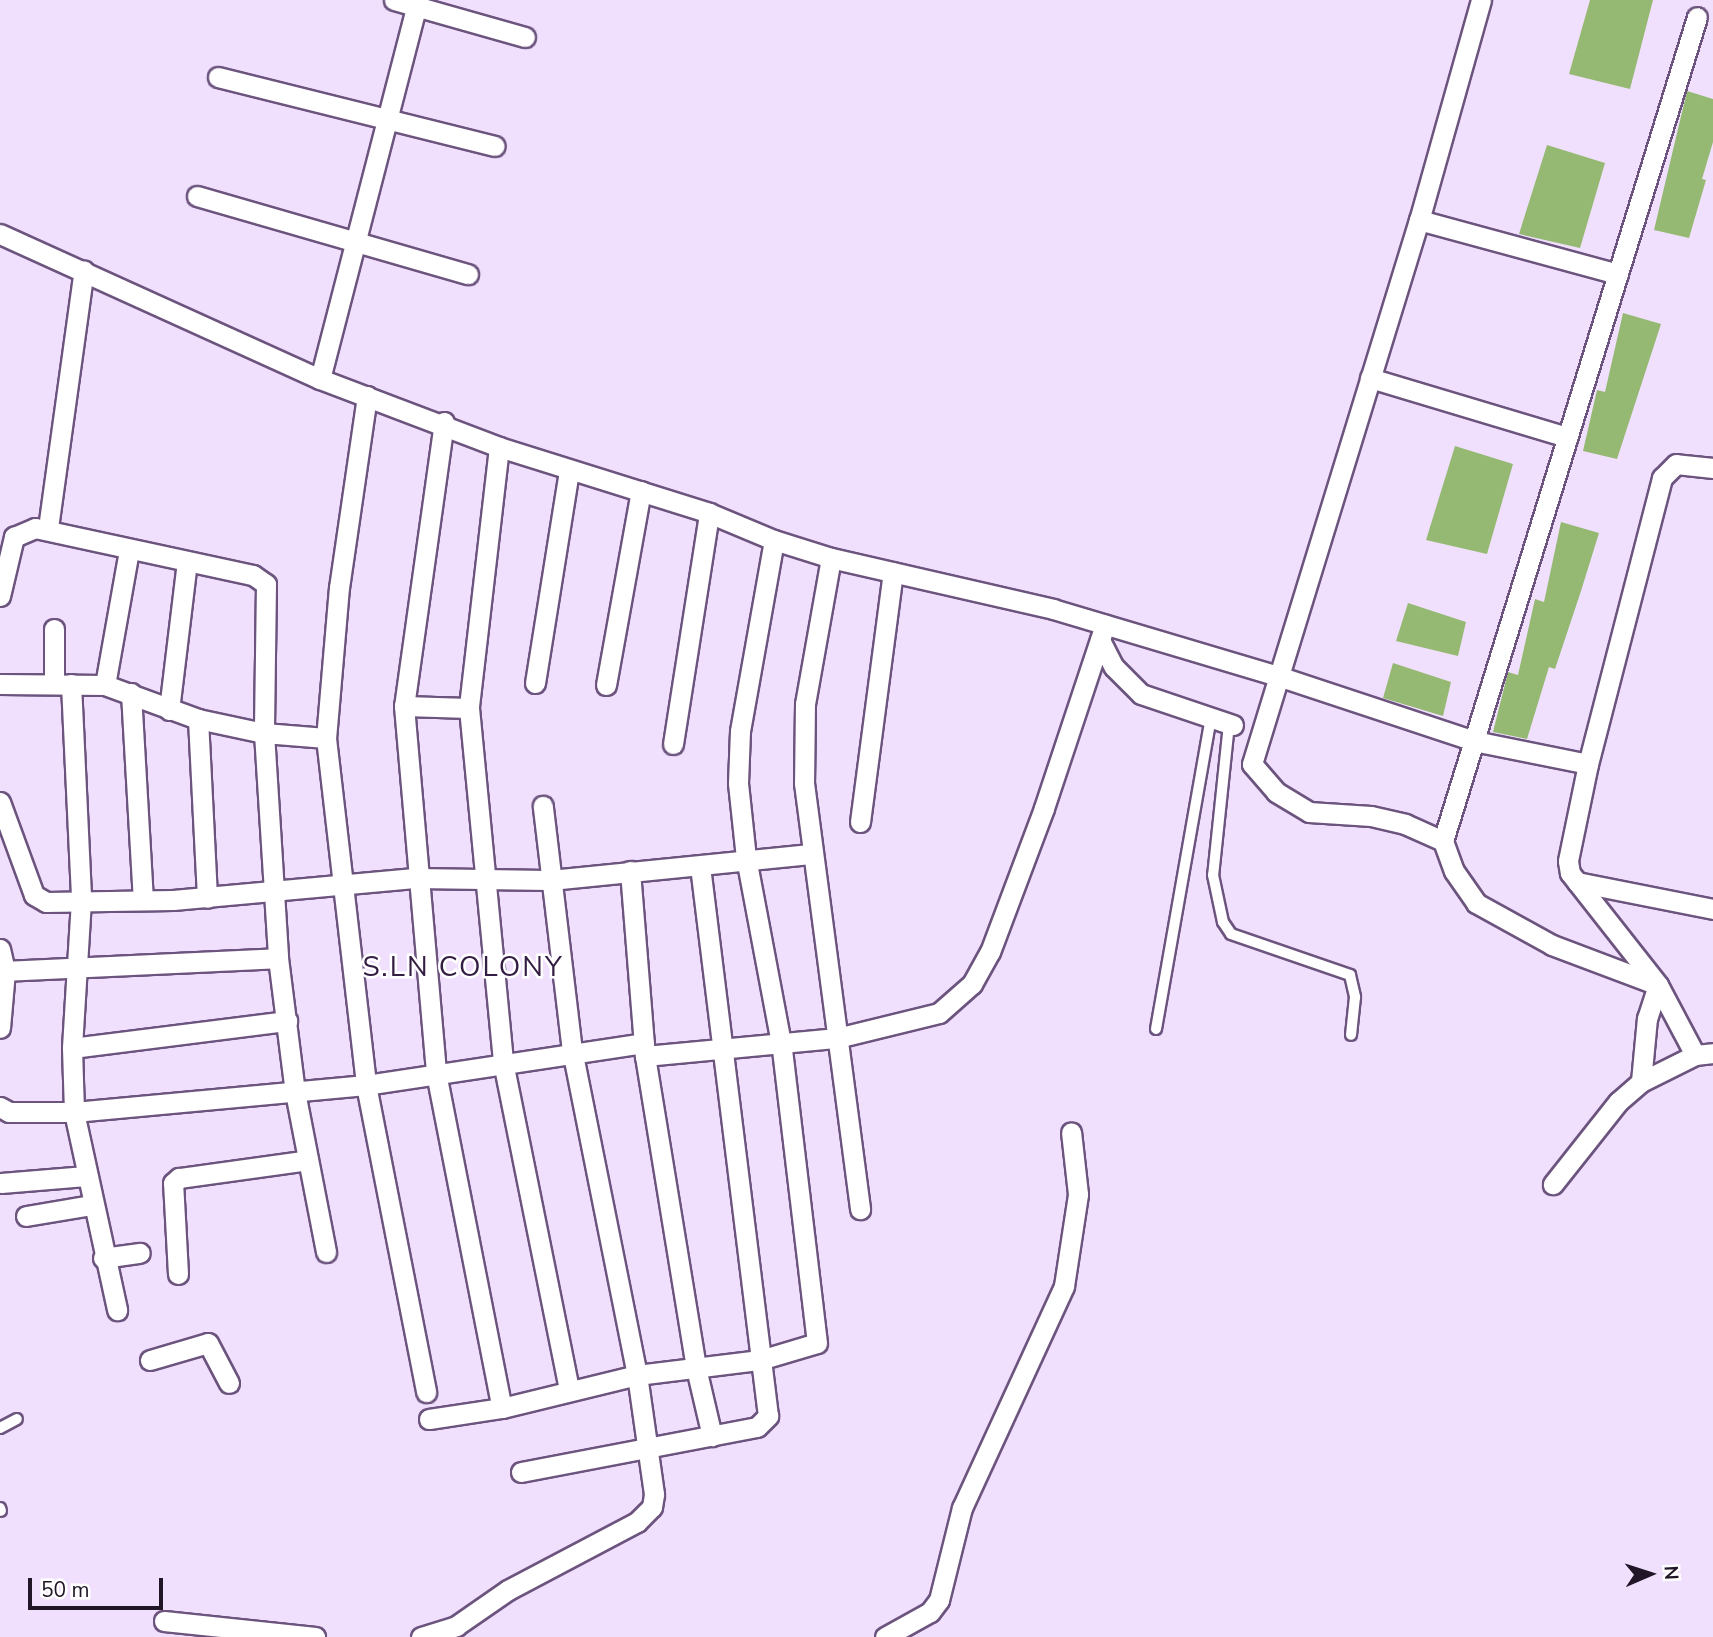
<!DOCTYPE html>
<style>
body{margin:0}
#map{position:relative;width:1713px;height:1637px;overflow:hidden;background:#f0e0fd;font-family:"Nunito Sans",sans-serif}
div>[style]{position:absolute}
.building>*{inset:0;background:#95b972}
.roads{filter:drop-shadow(2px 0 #6c547e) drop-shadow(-2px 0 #6c547e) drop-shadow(0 2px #6c547e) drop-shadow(0 -2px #6c547e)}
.lane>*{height:10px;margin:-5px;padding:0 5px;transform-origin:5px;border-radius:5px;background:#fff}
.street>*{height:19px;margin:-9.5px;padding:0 9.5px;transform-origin:9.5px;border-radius:9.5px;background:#fff}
span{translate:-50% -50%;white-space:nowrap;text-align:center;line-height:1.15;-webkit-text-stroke:5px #fff;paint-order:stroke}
.quarter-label{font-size:28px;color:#341d43;letter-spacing:2px}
.north{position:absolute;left:1615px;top:1539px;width:70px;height:70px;-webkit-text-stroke:5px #fff;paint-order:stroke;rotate:87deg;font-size:19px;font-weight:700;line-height:28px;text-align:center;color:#201627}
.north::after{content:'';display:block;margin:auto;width:24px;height:32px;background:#201627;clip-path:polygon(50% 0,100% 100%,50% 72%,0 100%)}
.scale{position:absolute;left:28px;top:1578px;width:135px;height:32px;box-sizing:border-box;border:4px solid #201627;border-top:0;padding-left:9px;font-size:21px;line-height:24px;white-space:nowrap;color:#201627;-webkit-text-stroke:5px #fff;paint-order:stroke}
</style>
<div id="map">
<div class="building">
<i style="clip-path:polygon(1590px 0,1653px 0,1630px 89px,1569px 74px)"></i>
<i style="clip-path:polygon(1687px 91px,1713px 99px,1713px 142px,1702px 179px,1706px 180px,1689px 238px,1654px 230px)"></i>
<i style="clip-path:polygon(1547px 145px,1605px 163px,1580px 248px,1519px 234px)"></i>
<i style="clip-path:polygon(1623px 313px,1661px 324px,1617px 459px,1583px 451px,1597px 390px,1605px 392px)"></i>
<i style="clip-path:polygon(1455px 446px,1513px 464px,1487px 554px,1426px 540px)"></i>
<i style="clip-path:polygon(1561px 522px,1599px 533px,1581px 591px,1555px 669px,1549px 667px,1527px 739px,1493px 732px,1508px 672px,1518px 675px,1535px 599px,1544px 602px)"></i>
<i style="clip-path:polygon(1408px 603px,1466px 622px,1458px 656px,1396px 641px)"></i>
<i style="clip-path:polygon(1393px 663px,1451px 682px,1443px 716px,1383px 698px)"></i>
</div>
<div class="roads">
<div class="lane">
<i style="left:1229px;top:724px;width:152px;rotate:96deg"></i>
<i style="left:1213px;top:875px;width:48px;rotate:78deg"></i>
<i style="left:1223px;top:922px;width:14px;rotate:56deg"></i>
<i style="left:1231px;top:934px;width:126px;rotate:19deg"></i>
<i style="left:1350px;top:975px;width:23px;rotate:77deg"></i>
<i style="left:1355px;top:997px;width:38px;rotate:96deg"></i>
<i style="left:1156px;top:1029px;width:316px;rotate:-80deg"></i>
<i style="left:0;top:1428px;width:19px;rotate:-28deg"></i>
<i style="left:0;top:1508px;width:3px;rotate:72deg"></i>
</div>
<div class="street">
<i style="left:394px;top:0;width:136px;rotate:15.8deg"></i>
<i style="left:1481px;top:0;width:229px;rotate:105.7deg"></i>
<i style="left:1419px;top:220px;width:569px;rotate:107.07deg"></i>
<i style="left:1252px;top:764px;width:37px;rotate:49deg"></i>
<i style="left:1276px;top:792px;width:39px;rotate:31deg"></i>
<i style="left:1309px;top:812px;width:62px;rotate:3.7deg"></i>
<i style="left:1371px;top:816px;width:35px;rotate:13deg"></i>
<i style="left:1405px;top:824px;width:42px;rotate:24.1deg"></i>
<i style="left:1443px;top:841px;width:32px;rotate:70deg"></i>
<i style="left:1454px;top:871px;width:39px;rotate:55deg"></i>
<i style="left:1476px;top:903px;width:87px;rotate:28.9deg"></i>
<i style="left:1552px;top:945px;width:113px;rotate:20.7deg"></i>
<i style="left:1658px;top:985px;width:35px;rotate:108deg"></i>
<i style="left:1647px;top:1018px;width:64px;rotate:95.4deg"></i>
<i style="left:1641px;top:1082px;width:30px;rotate:139deg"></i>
<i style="left:1618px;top:1102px;width:105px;rotate:128.4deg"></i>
<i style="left:218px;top:77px;width:285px;rotate:14deg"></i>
<i style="left:197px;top:196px;width:282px;rotate:16.1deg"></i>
<i style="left:1419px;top:220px;width:206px;rotate:15.2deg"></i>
<i style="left:0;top:234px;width:351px;rotate:24.4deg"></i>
<i style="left:320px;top:379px;width:191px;rotate:20.8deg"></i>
<i style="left:499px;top:447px;width:220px;rotate:17.4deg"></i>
<i style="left:709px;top:513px;width:70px;rotate:22.6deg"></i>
<i style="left:774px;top:540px;width:60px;rotate:17.5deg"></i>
<i style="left:831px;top:558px;width:228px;rotate:12.9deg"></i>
<i style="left:1053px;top:609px;width:235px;rotate:16.6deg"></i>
<i style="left:1278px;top:676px;width:206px;rotate:18.3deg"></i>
<i style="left:1474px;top:741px;width:116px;rotate:11.4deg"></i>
<i style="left:1370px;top:378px;width:206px;rotate:16.7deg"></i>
<i style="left:320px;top:379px;width:391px;rotate:-75.5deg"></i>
<i style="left:367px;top:396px;width:193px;rotate:98.3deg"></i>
<i style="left:339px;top:587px;width:152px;rotate:94.9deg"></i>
<i style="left:326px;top:738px;width:349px;rotate:83.4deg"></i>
<i style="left:366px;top:1085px;width:313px;rotate:78.9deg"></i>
<i style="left:444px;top:422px;width:287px;rotate:98deg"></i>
<i style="left:404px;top:706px;width:368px;rotate:85deg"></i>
<i style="left:436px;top:1073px;width:341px;rotate:78.9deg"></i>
<i style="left:499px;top:447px;width:263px;rotate:96.6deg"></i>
<i style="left:469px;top:708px;width:356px;rotate:84.5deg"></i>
<i style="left:503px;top:1062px;width:334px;rotate:78.6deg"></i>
<i style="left:1713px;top:468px;width:37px;rotate:-174deg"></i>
<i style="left:1676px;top:464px;width:20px;rotate:135deg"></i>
<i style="left:1662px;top:478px;width:295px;rotate:104.5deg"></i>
<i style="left:1588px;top:764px;width:99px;rotate:101.7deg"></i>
<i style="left:1568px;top:861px;width:12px;rotate:81deg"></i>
<i style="left:1570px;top:873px;width:142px;rotate:51.8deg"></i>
<i style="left:1658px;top:985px;width:79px;rotate:62.1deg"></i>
<i style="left:1695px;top:1055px;width:18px;rotate:-6deg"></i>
<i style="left:48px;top:528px;width:260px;rotate:-82.1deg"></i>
<i style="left:831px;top:558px;width:148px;rotate:100.1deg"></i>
<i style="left:805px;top:704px;width:79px;rotate:90.7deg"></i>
<i style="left:804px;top:783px;width:430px;rotate:82.5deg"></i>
<i style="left:0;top:596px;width:61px;rotate:-76.7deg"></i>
<i style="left:14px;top:537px;width:23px;rotate:-23deg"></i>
<i style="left:35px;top:528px;width:223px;rotate:12.2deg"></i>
<i style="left:253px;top:575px;width:16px;rotate:35deg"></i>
<i style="left:266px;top:584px;width:149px;rotate:90.8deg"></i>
<i style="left:264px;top:733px;width:225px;rotate:86.4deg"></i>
<i style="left:278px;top:958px;width:135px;rotate:82.8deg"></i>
<i style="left:295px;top:1092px;width:163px;rotate:79deg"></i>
<i style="left:1100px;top:640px;width:30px;rotate:63deg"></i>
<i style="left:1114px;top:667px;width:38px;rotate:45deg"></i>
<i style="left:1141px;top:694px;width:97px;rotate:18.6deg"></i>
<i style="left:54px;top:683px;width:54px;rotate:-90deg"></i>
<i style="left:535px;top:683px;width:215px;rotate:-80.9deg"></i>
<i style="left:0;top:684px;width:105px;rotate:0.5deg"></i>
<i style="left:105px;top:685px;width:99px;rotate:20.1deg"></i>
<i style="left:198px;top:719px;width:67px;rotate:12deg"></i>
<i style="left:264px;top:733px;width:62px;rotate:4.6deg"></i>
<i style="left:71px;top:684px;width:216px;rotate:87.3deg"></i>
<i style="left:81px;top:900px;width:148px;rotate:93.5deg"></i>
<i style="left:72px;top:1048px;width:64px;rotate:88.2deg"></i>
<i style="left:74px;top:1112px;width:203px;rotate:77.7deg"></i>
<i style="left:105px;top:685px;width:137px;rotate:-79.9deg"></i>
<i style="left:606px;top:685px;width:197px;rotate:-79.8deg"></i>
<i style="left:131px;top:693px;width:206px;rotate:86.7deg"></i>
<i style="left:404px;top:706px;width:65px;rotate:1.8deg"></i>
<i style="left:169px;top:710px;width:150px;rotate:-83.1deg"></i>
<i style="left:198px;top:719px;width:179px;rotate:87.1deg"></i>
<i style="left:673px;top:744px;width:234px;rotate:-81.1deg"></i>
<i style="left:0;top:802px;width:99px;rotate:69.9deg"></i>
<i style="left:34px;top:895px;width:14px;rotate:30deg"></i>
<i style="left:46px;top:902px;width:127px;rotate:-0.9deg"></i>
<i style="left:173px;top:900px;width:245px;rotate:-5.2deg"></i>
<i style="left:417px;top:878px;width:133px;rotate:0.9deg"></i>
<i style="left:550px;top:880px;width:262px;rotate:-5.7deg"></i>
<i style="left:860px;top:822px;width:252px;rotate:-82.5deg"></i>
<i style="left:1443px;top:841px;width:862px;rotate:-72.87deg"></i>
<i style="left:630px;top:871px;width:186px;rotate:85.4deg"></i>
<i style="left:645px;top:1056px;width:316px;rotate:80.7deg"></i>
<i style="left:696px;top:1368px;width:70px;rotate:76.8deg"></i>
<i style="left:1577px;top:882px;width:139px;rotate:11.2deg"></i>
<i style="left:0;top:949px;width:23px;rotate:77deg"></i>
<i style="left:5px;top:971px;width:57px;rotate:95deg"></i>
<i style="left:5px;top:971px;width:273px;rotate:-2.7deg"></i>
<i style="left:72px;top:1048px;width:217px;rotate:-7.2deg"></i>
<i style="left:645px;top:1056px;width:193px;rotate:-5.4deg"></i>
<i style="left:837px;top:1038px;width:105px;rotate:-13.8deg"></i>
<i style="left:939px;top:1013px;width:44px;rotate:-41.3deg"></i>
<i style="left:972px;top:984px;width:37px;rotate:-61deg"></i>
<i style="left:990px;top:952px;width:154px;rotate:-69.4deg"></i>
<i style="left:1044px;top:808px;width:193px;rotate:-71.6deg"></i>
<i style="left:1641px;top:1082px;width:60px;rotate:-26.6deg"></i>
<i style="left:0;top:1107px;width:10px;rotate:29deg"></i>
<i style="left:9px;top:1112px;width:65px"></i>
<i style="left:74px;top:1112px;width:293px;rotate:-5.3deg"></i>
<i style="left:366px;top:1085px;width:281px;rotate:-8.6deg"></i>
<i style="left:1px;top:1183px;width:85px;rotate:-4.7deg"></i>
<i style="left:26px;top:1216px;width:67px;rotate:-9.5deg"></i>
<i style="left:103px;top:1258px;width:37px;rotate:-8deg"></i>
<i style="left:178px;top:1274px;width:91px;rotate:-93.1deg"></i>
<i style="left:173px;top:1183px;width:8px;rotate:-40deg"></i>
<i style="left:179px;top:1178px;width:130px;rotate:-7.9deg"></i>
<i style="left:150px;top:1360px;width:60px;rotate:-16.3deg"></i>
<i style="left:208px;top:1343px;width:45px;rotate:62.3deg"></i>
<i style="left:429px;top:1419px;width:74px;rotate:-8.6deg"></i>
<i style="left:502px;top:1408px;width:139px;rotate:-13.7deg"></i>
<i style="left:637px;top:1375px;width:124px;rotate:-7deg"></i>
<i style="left:760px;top:1360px;width:59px;rotate:-16.6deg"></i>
<i style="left:817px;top:1343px;width:302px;rotate:-96.8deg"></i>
<i style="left:781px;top:1043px;width:188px;rotate:-100.7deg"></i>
<i style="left:746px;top:858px;width:75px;rotate:-96.1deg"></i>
<i style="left:738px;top:783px;width:52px;rotate:-87.8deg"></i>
<i style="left:740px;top:731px;width:194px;rotate:-79.9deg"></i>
<i style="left:521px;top:1472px;width:240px;rotate:-10.8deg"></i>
<i style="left:757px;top:1427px;width:16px;rotate:-45deg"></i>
<i style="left:768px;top:1416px;width:554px;rotate:-97.05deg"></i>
<i style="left:164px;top:1621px;width:152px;rotate:6deg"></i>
<i style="left:421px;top:1637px;width:37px;rotate:-17deg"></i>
<i style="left:456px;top:1626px;width:63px;rotate:-34.7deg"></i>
<i style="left:508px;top:1590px;width:146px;rotate:-27.8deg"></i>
<i style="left:637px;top:1522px;width:21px;rotate:-45deg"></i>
<i style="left:652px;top:1507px;width:13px;rotate:-81deg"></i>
<i style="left:654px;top:1494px;width:120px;rotate:-98.1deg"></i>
<i style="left:637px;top:1375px;width:330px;rotate:-101.3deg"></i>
<i style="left:572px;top:1051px;width:247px;rotate:-96.8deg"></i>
<i style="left:885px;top:1637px;width:51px;rotate:-29.1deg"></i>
<i style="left:930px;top:1612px;width:15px;rotate:-53deg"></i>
<i style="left:939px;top:1600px;width:95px;rotate:-76deg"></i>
<i style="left:962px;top:1508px;width:244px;rotate:-65.3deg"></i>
<i style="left:1064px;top:1286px;width:93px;rotate:-81.3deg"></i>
<i style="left:1078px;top:1194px;width:62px;rotate:-96.4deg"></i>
</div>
</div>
<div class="quarter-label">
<span style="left:463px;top:967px">S.LN COLONY</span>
</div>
<div class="north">N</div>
<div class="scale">50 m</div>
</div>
